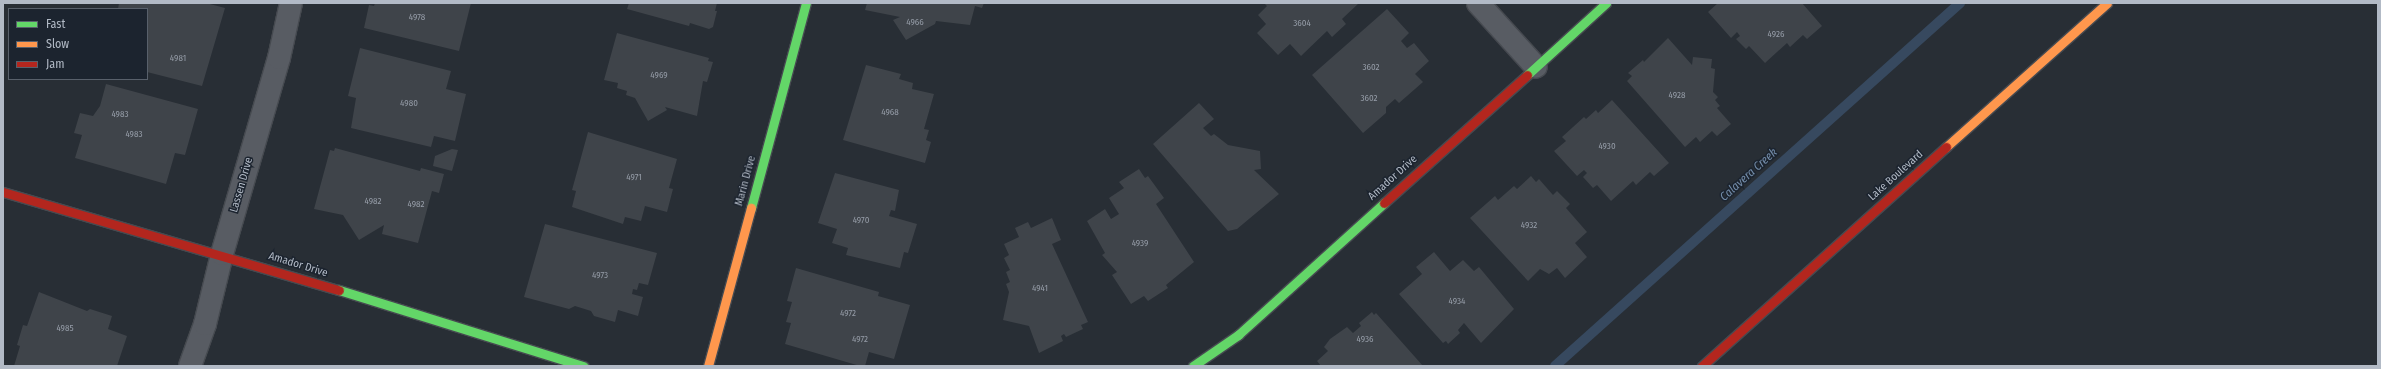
<!DOCTYPE html>
<style>
body{margin:0}
#map{position:relative;width:2381px;height:369px;overflow:hidden;background:#282e35;font-family:"Fira Sans Condensed",sans-serif}
div>[style]{position:absolute}
.stream>*{height:10px;margin:-5px;padding:0 5px;transform-origin:5px;border-radius:5px;background:#37495f}
.building>*{inset:0;background:#3f444a}
.roads{filter:drop-shadow(1px 0 #464a50) drop-shadow(-1px 0 #464a50) drop-shadow(0 1px #464a50) drop-shadow(0 -1px #464a50)}
.street>*{height:22px;margin:-11px;padding:0 11px;transform-origin:11px;border-radius:11px;background:#585c63}
.fast>*{height:9px;margin:-4.5px;padding:0 4.5px;transform-origin:4.5px;border-radius:4.5px;background:#63d668}
.slow>*{height:9px;margin:-4.5px;padding:0 4.5px;transform-origin:4.5px;border-radius:4.5px;background:#ff974d}
.jam>*{height:9px;margin:-4.5px;padding:0 4.5px;transform-origin:4.5px;border-radius:4.5px;background:#b3261e}
span{translate:-50% -50%;white-space:nowrap;text-align:center;line-height:1.15;-webkit-text-stroke:3px #1c242f;paint-order:stroke}
.number-label{font-size:9px;color:#959ca7}
.number-label span{-webkit-text-stroke-width:0}
.street-label{font-size:11px;color:#b2bac6}
.water-label{font-size:12px;color:#738ca9;font-style:italic}
.frame{position:absolute;inset:0;border:4px solid #b2bac6;pointer-events:none}
.legend{position:absolute;left:8px;top:8px;width:140px;height:72px;box-sizing:border-box;background:#1c242f;border:1px solid #58606b;margin:0;padding:5px 7px;list-style:none;font-size:12px;color:#b2bac6}
.legend li{display:flex;align-items:center;gap:8px;height:20px}
.legend b{width:20px;border:1px solid #58606b}
</style>
<div id="map">
<div class="stream">
<i style="left:1555px;top:366px;width:544px;rotate:-41.87deg"></i>
</div>
<div class="building">
<i style="clip-path:polygon(119px 3px,206px 3px,225px 8px,202px 86px,147px 72px,147px 9px,118px 9px)"></i>
<i style="clip-path:polygon(375px 3px,471px 3px,459px 51px,364px 28px,369px 5px,374px 6px)"></i>
<i style="clip-path:polygon(629px 3px,717px 3px,715px 11px,717px 11px,713px 27px,709px 29px,690px 23px,689px 26px,627px 9px)"></i>
<i style="clip-path:polygon(867px 3px,984px 3px,982px 8px,975px 6px,970px 25px,936px 21px,935px 24px,906px 40px,893px 20px,900px 17px,865px 10px)"></i>
<i style="clip-path:polygon(1264px 3px,1359px 3px,1342px 19px,1346px 24px,1332px 37px,1327px 31px,1301px 56px,1290px 44px,1278px 55px,1257px 33px,1266px 24px,1258px 15px,1267px 6px)"></i>
<i style="clip-path:polygon(1718px 3px,1802px 3px,1822px 26px,1807px 39px,1803px 35px,1790px 47px,1787px 43px,1765px 63px,1749px 46px,1746px 49px,1736px 39px,1740px 36px,1737px 32px,1731px 38px,1708px 12px)"></i>
<i style="clip-path:polygon(1387px 9px,1409px 33px,1401px 41px,1407px 48px,1414px 43px,1429px 61px,1415px 74px,1423px 82px,1399px 103px,1395px 99px,1386px 107px,1386px 113px,1363px 133px,1312px 75px)"></i>
<i style="clip-path:polygon(617px 33px,709px 58px,708px 61px,713px 62px,707px 82px,703px 81px,697px 116px,665px 107px,667px 110px,648px 121px,635px 98px,626px 95px,627px 91px,617px 88px,618px 83px,604px 80px)"></i>
<i style="clip-path:polygon(1668px 38px,1692px 65px,1693px 57px,1712px 59px,1711px 68px,1715px 69px,1713px 92px,1718px 97px,1715px 100px,1720px 106px,1717px 108px,1731px 124px,1717px 136px,1712px 131px,1700px 142px,1696px 137px,1685px 147px,1627px 81px,1632px 76px,1628px 73px,1643px 60px,1644px 62px)"></i>
<i style="clip-path:polygon(360px 48px,451px 71px,446px 89px,466px 94px,455px 141px,434px 136px,431px 147px,351px 128px,356px 98px,348px 96px)"></i>
<i style="clip-path:polygon(866px 65px,901px 74px,899px 79px,913px 83px,912px 89px,934px 94px,924px 129px,929px 130px,926px 140px,931px 142px,925px 163px,843px 140px)"></i>
<i style="clip-path:polygon(106px 84px,198px 109px,185px 155px,175px 153px,166px 184px,75px 158px,82px 135px,74px 133px,80px 113px,93px 116px,100px 106px)"></i>
<i style="clip-path:polygon(1612px 100px,1669px 163px,1654px 176px,1650px 172px,1636px 185px,1633px 181px,1611px 201px,1597px 185px,1593px 188px,1583px 177px,1587px 173px,1584px 170px,1577px 176px,1554px 151px,1566px 141px,1562px 137px,1584px 117px,1586px 119px,1596px 110px,1598px 113px)"></i>
<i style="clip-path:polygon(1199px 103px,1214px 119px,1203px 128px,1211px 136px,1214px 134px,1228px 145px,1260px 151px,1261px 169px,1254px 170px,1279px 194px,1237px 229px,1228px 231px,1153px 144px)"></i>
<i style="clip-path:polygon(588px 132px,677px 159px,669px 188px,673px 189px,667px 212px,645px 206px,641px 221px,625px 217px,623px 224px,572px 207px,576px 191px,572px 190px)"></i>
<i style="clip-path:polygon(335px 148px,420px 171px,421px 168px,444px 174px,439px 193px,432px 191px,418px 243px,382px 234px,384px 225px,359px 240px,343px 215px,314px 209px,330px 150px,334px 151px)"></i>
<i style="clip-path:polygon(452px 149px,458px 150px,452px 171px,433px 166px,435px 156px)"></i>
<i style="clip-path:polygon(1139px 169px,1145px 178px,1148px 176px,1164px 198px,1156px 204px,1194px 262px,1166px 285px,1168px 288px,1148px 301px,1144px 296px,1131px 304px,1112px 275px,1117px 272px,1102px 255px,1105px 253px,1087px 221px,1105px 209px,1111px 219px,1119px 214px,1109px 198px,1124px 188px,1119px 182px)"></i>
<i style="clip-path:polygon(835px 173px,899px 190px,895px 211px,891px 210px,889px 216px,917px 224px,908px 253px,904px 252px,900px 268px,846px 255px,848px 248px,832px 243px,837px 229px,818px 223px)"></i>
<i style="clip-path:polygon(1531px 176px,1536px 182px,1539px 179px,1553px 195px,1557px 191px,1570px 204px,1566px 208px,1587px 232px,1575px 243px,1587px 257px,1565px 278px,1557px 268px,1549px 274px,1540px 269px,1528px 281px,1470px 218px,1495px 196px,1498px 200px,1514px 186px,1517px 189px)"></i>
<i style="clip-path:polygon(1052px 218px,1061px 240px,1052px 244px,1088px 322px,1081px 325px,1083px 329px,1066px 337px,1064px 334px,1061px 336px,1063px 341px,1039px 353px,1029px 326px,1003px 320px,1009px 292px,1006px 284px,1010px 282px,1006px 272px,1010px 270px,1004px 258px,1009px 255px,1004px 244px,1019px 237px,1015px 228px,1028px 222px,1031px 228px)"></i>
<i style="clip-path:polygon(545px 224px,657px 253px,648px 285px,639px 283px,637px 290px,633px 289px,632px 294px,643px 297px,638px 316px,618px 310px,615px 322px,594px 316px,591px 311px,575px 306px,569px 309px,524px 297px)"></i>
<i style="clip-path:polygon(1434px 252px,1450px 271px,1463px 260px,1474px 271px,1479px 267px,1514px 309px,1481px 343px,1464px 323px,1458px 330px,1460px 333px,1448px 344px,1446px 341px,1443px 343px,1399px 294px,1422px 274px,1416px 267px)"></i>
<i style="clip-path:polygon(796px 268px,879px 292px,878px 296px,910px 305px,894px 359px,869px 352px,865px 366px,860px 366px,785px 344px,791px 323px,786px 322px,792px 302px,787px 301px)"></i>
<i style="clip-path:polygon(39px 292px,87px 311px,90px 309px,112px 316px,108px 329px,127px 336px,117px 366px,14px 366px,20px 346px,17px 345px,23px 325px,27px 326px)"></i>
<i style="clip-path:polygon(1372px 312px,1374px 315px,1376px 313px,1423px 366px,1321px 366px,1317px 361px,1328px 351px,1324px 347px,1330px 339px,1347px 327px,1353px 333px,1361px 326px,1359px 323px)"></i>
</div>
<div class="roads">
<div class="street">
<i style="left:1478px;top:3px;width:86px;rotate:47.8deg"></i>
<i style="left:190px;top:366px;width:45px;rotate:-70.3deg"></i>
<i style="left:205px;top:324px;width:72px;rotate:-76.3deg"></i>
<i style="left:222px;top:254px;width:204px;rotate:-73.8deg"></i>
<i style="left:279px;top:58px;width:56px;rotate:-77.7deg"></i>
</div>
<div class="fast">
<i style="left:1527px;top:75px;width:107px;rotate:-42.3deg"></i>
<i style="left:751px;top:208px;width:212px;rotate:-75deg"></i>
<i style="left:339px;top:290px;width:256px;rotate:17.3deg"></i>
<i style="left:1193px;top:366px;width:55px;rotate:-34.6deg"></i>
<i style="left:1238px;top:335px;width:197px;rotate:-42.1deg"></i>
</div>
<div class="slow">
<i style="left:1946px;top:147px;width:216px;rotate:-41.8deg"></i>
<i style="left:708px;top:366px;width:164px;rotate:-74.8deg"></i>
</div>
<div class="jam">
<i style="left:3px;top:192px;width:350px;rotate:16.3deg"></i>
<i style="left:1384px;top:203px;width:192px;rotate:-41.8deg"></i>
<i style="left:1702px;top:366px;width:328px;rotate:-41.9deg"></i>
</div>
</div>
<div class="number-label">
<span style="left:417px;top:17px">4978</span>
<span style="left:915px;top:22px">4966</span>
<span style="left:1302px;top:23px">3604</span>
<span style="left:1776px;top:34px">4926</span>
<span style="left:178px;top:58px">4981</span>
<span style="left:1371px;top:67px">3602</span>
<span style="left:659px;top:75px">4969</span>
<span style="left:1677px;top:95px">4928</span>
<span style="left:1369px;top:98px">3602</span>
<span style="left:409px;top:103px">4980</span>
<span style="left:890px;top:112px">4968</span>
<span style="left:120px;top:114px">4983</span>
<span style="left:134px;top:134px">4983</span>
<span style="left:1607px;top:146px">4930</span>
<span style="left:634px;top:177px">4971</span>
<span style="left:373px;top:201px">4982</span>
<span style="left:416px;top:204px">4982</span>
<span style="left:861px;top:220px">4970</span>
<span style="left:1529px;top:225px">4932</span>
<span style="left:1140px;top:243px">4939</span>
<span style="left:600px;top:275px">4973</span>
<span style="left:1040px;top:288px">4941</span>
<span style="left:1457px;top:301px">4934</span>
<span style="left:848px;top:313px">4972</span>
<span style="left:65px;top:328px">4985</span>
<span style="left:860px;top:339px">4972</span>
<span style="left:1365px;top:339px">4936</span>
</div>
<div class="street-label">
<span style="left:1896px;top:176px;rotate:-42deg">Lake Boulevard</span>
<span style="left:1393px;top:178px;rotate:-42deg">Amador Drive</span>
<span style="left:746px;top:181px;rotate:-75deg">Marin Drive</span>
<span style="left:242px;top:185px;rotate:-74deg">Lassen Drive</span>
<span style="left:298px;top:265px;rotate:17deg">Amador Drive</span>
</div>
<div class="water-label">
<span style="left:1749px;top:175px;rotate:-42deg">Calavera Creek</span>
</div>
<div class="frame"></div>
<ul class="legend">
<li><b style="height:5px;background:#63d668"></b>Fast</li>
<li><b style="height:5px;background:#ff974d"></b>Slow</li>
<li><b style="height:5px;background:#b3261e"></b>Jam</li>
</ul>
</div>
